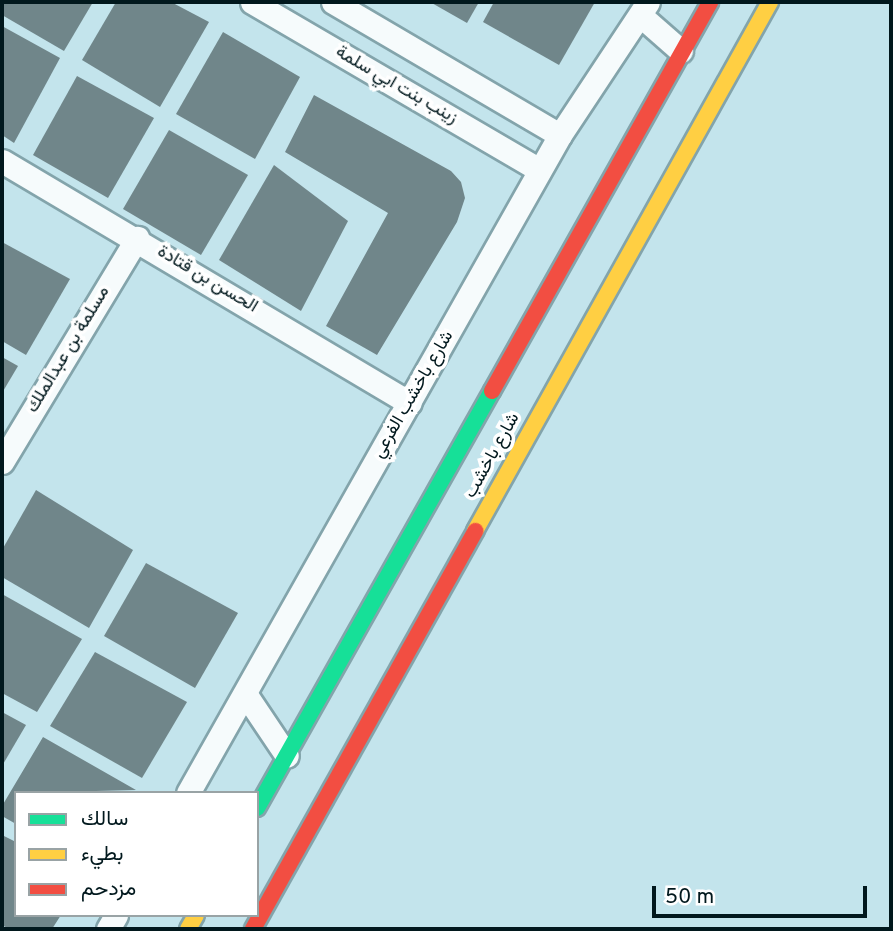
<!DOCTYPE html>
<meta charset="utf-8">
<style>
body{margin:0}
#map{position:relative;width:893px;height:931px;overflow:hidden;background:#c3e4ec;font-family:Overpass,Vazirmatn,sans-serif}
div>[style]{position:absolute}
.building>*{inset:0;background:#70868a}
.roads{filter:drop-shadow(2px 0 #83a4ab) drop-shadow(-2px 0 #83a4ab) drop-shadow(0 2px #83a4ab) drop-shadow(0 -2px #83a4ab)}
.street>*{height:23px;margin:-11.5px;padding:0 11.5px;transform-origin:11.5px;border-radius:11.5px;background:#f6fbfc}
.fast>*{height:16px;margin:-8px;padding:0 8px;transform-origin:8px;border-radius:8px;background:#16e098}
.slow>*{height:16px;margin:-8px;padding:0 8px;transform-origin:8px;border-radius:8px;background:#ffcf43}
.jam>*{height:16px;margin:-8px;padding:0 8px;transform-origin:8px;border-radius:8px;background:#f24e42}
span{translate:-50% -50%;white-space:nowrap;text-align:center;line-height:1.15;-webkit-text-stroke:7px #fff;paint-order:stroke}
.street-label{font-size:18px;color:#01181d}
.frame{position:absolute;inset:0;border:4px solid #01181d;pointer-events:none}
.legend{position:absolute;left:14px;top:791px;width:245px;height:126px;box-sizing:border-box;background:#fff;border:2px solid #99a3a5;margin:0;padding:9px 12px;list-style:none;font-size:21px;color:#01181d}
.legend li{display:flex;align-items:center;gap:14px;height:35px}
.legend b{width:35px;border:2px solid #99a3a5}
.scale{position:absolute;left:652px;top:886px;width:215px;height:32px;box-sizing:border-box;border:4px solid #01181d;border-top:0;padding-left:9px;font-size:21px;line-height:24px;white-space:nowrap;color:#01181d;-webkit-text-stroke:5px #fff;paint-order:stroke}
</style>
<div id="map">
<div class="building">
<i style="clip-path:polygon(2px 2px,93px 2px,64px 51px,2px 15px)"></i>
<i style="clip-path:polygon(116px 2px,171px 2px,209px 22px,160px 107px,82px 60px)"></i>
<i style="clip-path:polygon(430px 2px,479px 2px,467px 23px)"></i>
<i style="clip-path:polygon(494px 2px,595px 2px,559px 65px,483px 22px)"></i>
<i style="clip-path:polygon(2px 26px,60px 58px,14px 143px,2px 135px)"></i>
<i style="clip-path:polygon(223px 32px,300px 77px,255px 159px,176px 114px)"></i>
<i style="clip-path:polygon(77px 76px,154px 118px,108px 198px,33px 155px)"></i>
<i style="clip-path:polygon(314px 95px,451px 171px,461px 182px,465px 198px,457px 222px,377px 355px,326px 326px,388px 213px,285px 152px)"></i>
<i style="clip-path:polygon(169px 130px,248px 175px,201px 255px,123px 209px)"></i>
<i style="clip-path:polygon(274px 165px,348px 221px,301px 311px,219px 260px)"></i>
<i style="clip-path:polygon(2px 242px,70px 279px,26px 355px,2px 341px)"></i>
<i style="clip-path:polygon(2px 357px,18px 366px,2px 393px)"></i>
<i style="clip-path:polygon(36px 490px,133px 550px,89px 628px,2px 577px,2px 550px)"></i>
<i style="clip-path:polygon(146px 563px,238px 613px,195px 688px,104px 636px)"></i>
<i style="clip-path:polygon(2px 594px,82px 639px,37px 712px,2px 693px)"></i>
<i style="clip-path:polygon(95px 652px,187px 702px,142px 778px,50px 726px)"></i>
<i style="clip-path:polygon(2px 712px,26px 725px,2px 766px)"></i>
<i style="clip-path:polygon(43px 737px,136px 790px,16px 793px,16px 824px,2px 816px,2px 806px)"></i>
<i style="clip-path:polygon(2px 835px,16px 842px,16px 915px,61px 915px,52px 929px,9px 929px,2px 925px)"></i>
</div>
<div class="roads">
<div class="street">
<i style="left:252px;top:2px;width:333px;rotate:30.3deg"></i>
<i style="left:333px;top:2px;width:263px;rotate:30.4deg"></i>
<i style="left:641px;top:16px;width:53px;rotate:41.2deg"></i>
<i style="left:2px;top:161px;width:474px;rotate:30.7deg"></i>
<i style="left:2px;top:462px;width:262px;rotate:-58.9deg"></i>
<i style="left:246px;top:695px;width:73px;rotate:56.1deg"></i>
<i style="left:188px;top:793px;width:756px;rotate:-60.52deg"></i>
<i style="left:560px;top:135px;width:159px;rotate:-56.5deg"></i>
<i style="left:108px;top:929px;width:16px;rotate:-60deg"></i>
</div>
<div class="fast">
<i style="left:257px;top:808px;width:479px;rotate:-60.6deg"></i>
</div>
<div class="slow">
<i style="left:475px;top:531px;width:606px;rotate:-60.85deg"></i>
<i style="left:188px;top:929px;width:16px;rotate:-60deg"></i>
</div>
<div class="jam">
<i style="left:492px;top:391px;width:446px;rotate:-60.7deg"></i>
<i style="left:253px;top:929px;width:456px;rotate:-60.8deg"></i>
</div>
</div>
<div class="street-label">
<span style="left:396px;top:86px;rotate:30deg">زينب بنت ابي سلمة</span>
<span style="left:207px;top:280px;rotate:31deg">الحسن بن قتادة</span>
<span style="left:69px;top:350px;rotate:-59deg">مسلمة بن عبدالملك</span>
<span style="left:414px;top:395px;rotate:-60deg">شارع باخشب الفرعي</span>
<span style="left:493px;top:456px;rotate:-61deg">شارع باخشب</span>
</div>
<div class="frame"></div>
<ul class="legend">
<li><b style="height:9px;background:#16e098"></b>سالك</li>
<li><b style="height:9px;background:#ffcf43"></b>بطيء</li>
<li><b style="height:9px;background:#f24e42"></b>مزدحم</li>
</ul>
<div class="scale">50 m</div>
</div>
